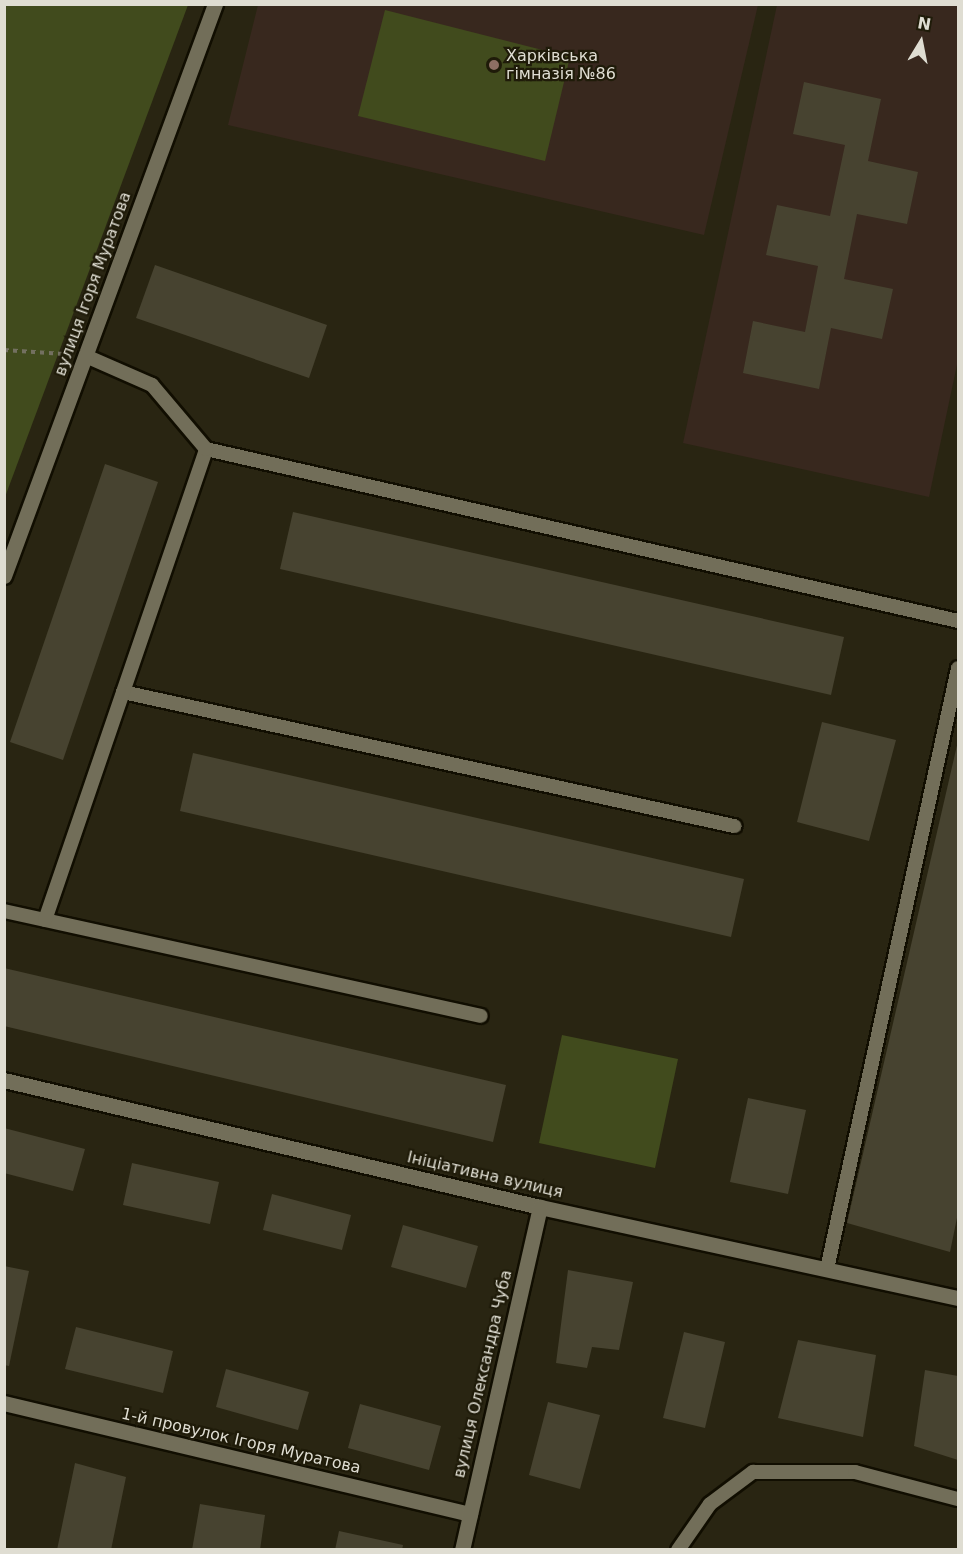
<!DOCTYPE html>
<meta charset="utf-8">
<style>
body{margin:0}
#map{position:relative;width:963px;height:1554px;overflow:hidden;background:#292512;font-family:"DejaVu Sans",sans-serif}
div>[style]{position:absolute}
.education>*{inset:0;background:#38281e}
.green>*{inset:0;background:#414b1d}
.building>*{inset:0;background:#474330}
.path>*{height:4px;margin-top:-2px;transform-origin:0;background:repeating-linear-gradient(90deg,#737060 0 4.5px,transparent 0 9px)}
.roads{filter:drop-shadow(2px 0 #110e01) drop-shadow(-2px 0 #110e01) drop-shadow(0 2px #110e01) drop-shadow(0 -2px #110e01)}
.lane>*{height:14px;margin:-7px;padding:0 7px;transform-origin:7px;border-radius:7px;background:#726e59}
.street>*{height:15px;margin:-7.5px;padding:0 7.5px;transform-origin:7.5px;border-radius:7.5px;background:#726e59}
.dots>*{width:16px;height:16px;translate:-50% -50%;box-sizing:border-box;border:3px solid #1f1b09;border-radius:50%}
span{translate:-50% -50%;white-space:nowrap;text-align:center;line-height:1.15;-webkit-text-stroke:4.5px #1f1b09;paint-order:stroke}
.poi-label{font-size:16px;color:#dfddd2}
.left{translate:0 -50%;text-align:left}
.street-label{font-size:16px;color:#dfddd2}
.frame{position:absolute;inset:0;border:6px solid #dfddd2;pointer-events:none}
.north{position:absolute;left:891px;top:12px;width:60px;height:60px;-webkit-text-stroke:4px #1f1b09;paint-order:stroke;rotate:10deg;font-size:16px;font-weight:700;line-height:24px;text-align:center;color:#dfddd2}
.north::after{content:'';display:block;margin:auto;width:21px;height:27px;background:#dfddd2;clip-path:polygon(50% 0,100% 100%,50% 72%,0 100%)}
</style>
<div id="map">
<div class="education">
<i style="clip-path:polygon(258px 5px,758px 5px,704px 235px,228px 125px)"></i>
<i style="clip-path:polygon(777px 5px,958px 5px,958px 360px,929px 497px,683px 443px)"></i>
</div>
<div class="green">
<i style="clip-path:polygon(5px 4px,188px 5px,5px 497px,4px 5px)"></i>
<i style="clip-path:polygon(385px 10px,570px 57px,545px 161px,358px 116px)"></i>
<i style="clip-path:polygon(562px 1035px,678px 1059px,655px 1168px,539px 1143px)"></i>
</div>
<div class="building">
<i style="clip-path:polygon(804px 82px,881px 99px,868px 161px,918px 172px,907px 224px,857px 214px,844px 279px,893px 289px,882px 339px,831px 328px,819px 389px,743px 373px,753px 321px,805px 332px,818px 266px,766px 255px,777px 205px,830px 216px,845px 145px,793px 134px)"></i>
<i style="clip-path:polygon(155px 265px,327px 325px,309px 378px,136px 318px)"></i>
<i style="clip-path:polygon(105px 464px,158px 482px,63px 760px,10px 742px)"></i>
<i style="clip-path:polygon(293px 512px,844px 637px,831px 695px,280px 569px)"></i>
<i style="clip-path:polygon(822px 722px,896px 740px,869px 841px,797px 822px)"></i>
<i style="clip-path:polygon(958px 741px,958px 1213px,950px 1252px,847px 1223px)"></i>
<i style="clip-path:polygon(193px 753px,744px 879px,731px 937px,180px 811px)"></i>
<i style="clip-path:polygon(4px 968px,506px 1085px,493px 1142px,4px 1026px)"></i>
<i style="clip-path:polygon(748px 1098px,806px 1110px,788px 1194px,730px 1182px)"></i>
<i style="clip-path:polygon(4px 1128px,85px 1149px,73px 1191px,4px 1173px)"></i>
<i style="clip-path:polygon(132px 1163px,219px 1182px,210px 1224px,123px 1205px)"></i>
<i style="clip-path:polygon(272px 1194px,351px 1215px,342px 1250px,263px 1230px)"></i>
<i style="clip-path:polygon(403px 1225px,478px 1246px,466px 1288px,391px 1267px)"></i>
<i style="clip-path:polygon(4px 1266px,29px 1271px,9px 1366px,4px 1365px)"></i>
<i style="clip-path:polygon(568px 1270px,633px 1282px,619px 1350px,592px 1347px,587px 1368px,556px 1363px)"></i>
<i style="clip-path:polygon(76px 1327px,173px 1351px,163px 1393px,65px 1369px)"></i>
<i style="clip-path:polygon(684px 1332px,725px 1342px,705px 1428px,663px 1418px)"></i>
<i style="clip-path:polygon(798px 1340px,876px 1355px,863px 1437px,778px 1418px)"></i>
<i style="clip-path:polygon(226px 1369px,309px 1392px,298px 1430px,216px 1407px)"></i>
<i style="clip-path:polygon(925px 1370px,958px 1376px,958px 1460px,914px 1446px)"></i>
<i style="clip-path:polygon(548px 1402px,600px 1415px,580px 1489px,529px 1475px)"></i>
<i style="clip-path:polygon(360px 1404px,441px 1426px,429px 1470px,348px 1448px)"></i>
<i style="clip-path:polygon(75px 1463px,126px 1477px,111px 1550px,57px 1550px)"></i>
<i style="clip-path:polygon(200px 1504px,265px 1515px,260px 1550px,192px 1550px)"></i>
<i style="clip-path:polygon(339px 1531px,403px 1545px,402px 1550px,335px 1550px)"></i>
</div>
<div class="path">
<i style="left:4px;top:350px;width:60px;rotate:3.8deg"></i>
</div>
<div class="roads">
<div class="lane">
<i style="left:206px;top:449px;width:771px;rotate:12.88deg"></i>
<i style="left:123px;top:692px;width:626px;rotate:12.37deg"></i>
<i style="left:4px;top:911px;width:488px;rotate:12.4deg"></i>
<i style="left:45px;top:920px;width:498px;rotate:-71.1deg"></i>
<i style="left:206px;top:449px;width:84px;rotate:-130.2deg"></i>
<i style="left:152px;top:385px;width:72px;rotate:-156.3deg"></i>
<i style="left:827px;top:1269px;width:615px;rotate:-77.7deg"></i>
<i style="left:678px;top:1550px;width:56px;rotate:-55.2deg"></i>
<i style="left:710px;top:1504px;width:54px;rotate:-36.7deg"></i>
<i style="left:753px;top:1472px;width:102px"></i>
<i style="left:855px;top:1472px;width:106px;rotate:14.7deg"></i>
</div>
<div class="street">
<i style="left:4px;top:576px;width:610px;rotate:-69.75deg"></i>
<i style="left:4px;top:1080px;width:551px;rotate:13.33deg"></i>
<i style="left:540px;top:1207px;width:428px;rotate:12.3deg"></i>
<i style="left:4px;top:1403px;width:479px;rotate:13.4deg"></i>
<i style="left:462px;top:1550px;width:352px;rotate:-77.2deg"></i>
</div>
</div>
<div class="dots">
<i style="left:494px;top:65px;background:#8d6e63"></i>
</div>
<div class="poi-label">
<span class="left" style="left:506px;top:65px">Харківська<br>гімназія №86</span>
</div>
<div class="street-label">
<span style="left:93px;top:284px;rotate:-70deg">вулиця Ігоря Муратова</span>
<span style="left:485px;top:1175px;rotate:13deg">Ініціативна вулиця</span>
<span style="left:483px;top:1374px;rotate:-77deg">вулиця Олександра Чуба</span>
<span style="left:241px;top:1441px;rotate:13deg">1-й провулок Ігоря Муратова</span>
</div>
<div class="frame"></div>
<div class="north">N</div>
</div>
